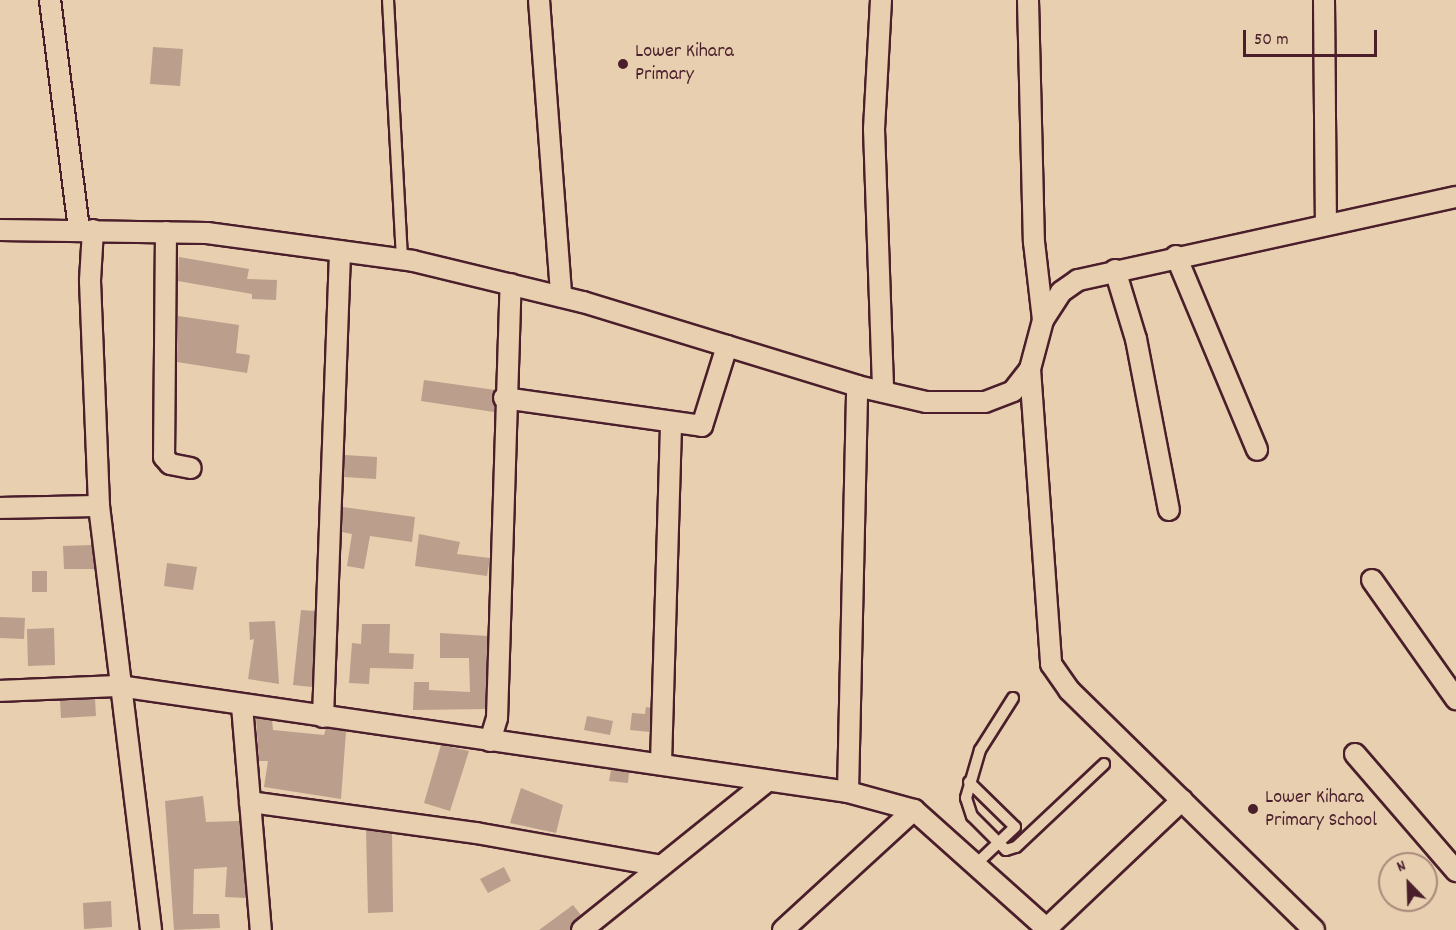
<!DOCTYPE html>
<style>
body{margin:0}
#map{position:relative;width:1456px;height:930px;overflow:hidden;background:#e8cfb0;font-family:Dekko,sans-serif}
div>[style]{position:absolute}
.building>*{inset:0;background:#bb9e8b}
.roads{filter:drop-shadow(2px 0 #4a1f2b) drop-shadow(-2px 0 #4a1f2b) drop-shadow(0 2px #4a1f2b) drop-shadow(0 -2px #4a1f2b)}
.service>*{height:10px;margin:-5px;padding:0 5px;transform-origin:5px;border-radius:5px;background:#e8cfb0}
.minor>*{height:20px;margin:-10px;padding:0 10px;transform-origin:10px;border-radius:10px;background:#e8cfb0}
.dots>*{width:16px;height:16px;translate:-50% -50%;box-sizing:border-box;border:3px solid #e8cfb0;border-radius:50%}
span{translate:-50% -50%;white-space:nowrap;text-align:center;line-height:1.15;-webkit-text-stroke:5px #e8cfb0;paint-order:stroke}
.poi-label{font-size:20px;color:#4a1f2b}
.left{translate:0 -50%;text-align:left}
.north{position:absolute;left:1378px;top:852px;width:60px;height:60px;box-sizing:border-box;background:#e8cfb0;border:2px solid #a9897b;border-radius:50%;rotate:337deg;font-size:16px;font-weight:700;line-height:24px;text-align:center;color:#4a1f2b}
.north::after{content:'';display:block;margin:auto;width:21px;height:27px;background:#4a1f2b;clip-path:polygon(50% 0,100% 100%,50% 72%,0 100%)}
.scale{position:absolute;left:1243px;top:30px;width:134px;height:27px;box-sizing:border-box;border:3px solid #4a1f2b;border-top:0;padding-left:8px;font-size:18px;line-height:21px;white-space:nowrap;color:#4a1f2b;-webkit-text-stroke:4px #e8cfb0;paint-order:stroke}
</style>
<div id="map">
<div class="building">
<i style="clip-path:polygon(153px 47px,183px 49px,180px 86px,150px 84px)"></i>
<i style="clip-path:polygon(179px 257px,249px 269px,247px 279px,277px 280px,276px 300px,252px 299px,252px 294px,178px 281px)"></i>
<i style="clip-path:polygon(178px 316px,239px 325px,236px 353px,250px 355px,247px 373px,177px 362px)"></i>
<i style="clip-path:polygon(424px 380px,495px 390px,494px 412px,421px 401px)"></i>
<i style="clip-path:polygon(345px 455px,377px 457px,376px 479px,344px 477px)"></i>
<i style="clip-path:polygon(343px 507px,415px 517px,412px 542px,370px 536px,364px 569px,347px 566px,352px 534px,342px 532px)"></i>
<i style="clip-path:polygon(419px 534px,460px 542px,457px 554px,490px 558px,487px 576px,415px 566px)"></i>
<i style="clip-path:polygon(92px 545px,95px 569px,64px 569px,63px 546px)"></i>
<i style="clip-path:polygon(167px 563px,197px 567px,193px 590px,164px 586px)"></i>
<i style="clip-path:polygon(32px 571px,47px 571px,47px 592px,32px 592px)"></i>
<i style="clip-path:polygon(301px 610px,315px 611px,312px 687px,293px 685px)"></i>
<i style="clip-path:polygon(0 617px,25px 618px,24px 639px,0 638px)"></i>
<i style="clip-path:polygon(275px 621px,279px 684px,248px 679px,254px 639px,250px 640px,249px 622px)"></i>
<i style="clip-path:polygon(362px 624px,390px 624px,389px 653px,414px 654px,413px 669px,370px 668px,369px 684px,349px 683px,352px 643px,361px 644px)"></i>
<i style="clip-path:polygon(54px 628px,55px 665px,28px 666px,27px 629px)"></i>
<i style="clip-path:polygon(440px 633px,488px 636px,485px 709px,413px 710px,414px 682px,429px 682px,429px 690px,470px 692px,469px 658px,440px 658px)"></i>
<i style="clip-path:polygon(95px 699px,96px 716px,61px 718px,60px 700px)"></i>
<i style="clip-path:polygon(646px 707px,651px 708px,650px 732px,630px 730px,632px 713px,645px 714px)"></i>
<i style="clip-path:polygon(587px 716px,613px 721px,610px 735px,584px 730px)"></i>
<i style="clip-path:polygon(256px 718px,272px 720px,273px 730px,324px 735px,326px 728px,346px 731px,341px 799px,264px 787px,268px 761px,259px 761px)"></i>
<i style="clip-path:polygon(441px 745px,469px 751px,450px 811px,424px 803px)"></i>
<i style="clip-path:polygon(611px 770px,629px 772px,628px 783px,609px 781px)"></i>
<i style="clip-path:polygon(521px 788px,563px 805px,556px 833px,510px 823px)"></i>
<i style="clip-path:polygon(203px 796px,206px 822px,240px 821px,246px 898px,225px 897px,227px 867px,194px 869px,193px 914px,219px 914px,220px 928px,174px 930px,165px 801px)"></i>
<i style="clip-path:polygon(366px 830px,392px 834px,393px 912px,368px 913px)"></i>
<i style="clip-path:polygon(504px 867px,511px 881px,488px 893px,480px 879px)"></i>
<i style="clip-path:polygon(111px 901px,112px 927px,84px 929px,83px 903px)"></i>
<i style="clip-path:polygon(573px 905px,581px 915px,570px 930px,539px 930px)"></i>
</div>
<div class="roads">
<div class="service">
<i style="left:388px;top:0;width:260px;rotate:86.9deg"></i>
<i style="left:1013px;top:698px;width:62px;rotate:122.4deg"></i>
<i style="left:980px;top:750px;width:50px;rotate:106.3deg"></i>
<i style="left:966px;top:798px;width:19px;rotate:72deg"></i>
<i style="left:972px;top:816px;width:48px;rotate:45deg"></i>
<i style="left:1006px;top:850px;width:10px;rotate:-17deg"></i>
<i style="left:1016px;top:847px;width:121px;rotate:-43.3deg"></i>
<i style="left:969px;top:782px;width:64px;rotate:44.4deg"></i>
<i style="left:1015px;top:827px;width:52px;rotate:136.5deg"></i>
</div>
<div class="minor">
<i style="left:50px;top:0;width:231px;rotate:82.8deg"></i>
<i style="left:539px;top:0;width:297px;rotate:85.7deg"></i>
<i style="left:881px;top:0;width:129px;rotate:93.1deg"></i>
<i style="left:874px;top:129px;width:263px;rotate:88deg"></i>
<i style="left:1028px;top:0;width:242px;rotate:88.6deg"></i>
<i style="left:1034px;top:242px;width:79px;rotate:83.4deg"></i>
<i style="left:1324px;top:0;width:222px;rotate:89.5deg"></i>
<i style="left:0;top:230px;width:207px;rotate:0.8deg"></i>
<i style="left:207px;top:233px;width:208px;rotate:7.7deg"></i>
<i style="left:413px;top:261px;width:175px;rotate:13.6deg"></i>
<i style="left:583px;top:302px;width:287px;rotate:17deg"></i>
<i style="left:857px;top:386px;width:71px;rotate:13.1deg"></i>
<i style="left:926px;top:402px;width:59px"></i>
<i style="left:985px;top:402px;width:30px;rotate:-21deg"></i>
<i style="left:1013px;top:391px;width:28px;rotate:-52deg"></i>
<i style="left:1030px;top:369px;width:51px;rotate:-75.1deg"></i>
<i style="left:1043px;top:320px;width:33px;rotate:-57deg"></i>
<i style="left:1061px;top:292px;width:21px;rotate:-35deg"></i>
<i style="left:1078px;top:280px;width:387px;rotate:-12.4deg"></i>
<i style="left:93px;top:230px;width:51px;rotate:93.4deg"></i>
<i style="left:90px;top:281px;width:225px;rotate:87.7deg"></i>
<i style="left:99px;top:506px;width:427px;rotate:83deg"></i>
<i style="left:166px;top:232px;width:225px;rotate:90.5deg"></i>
<i style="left:164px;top:457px;width:9px;rotate:49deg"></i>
<i style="left:170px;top:464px;width:21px;rotate:11deg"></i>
<i style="left:1176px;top:256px;width:210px;rotate:67.3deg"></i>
<i style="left:1115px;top:270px;width:72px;rotate:73.1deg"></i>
<i style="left:1136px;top:339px;width:174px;rotate:79.1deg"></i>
<i style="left:1030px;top:369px;width:296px;rotate:85.9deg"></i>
<i style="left:1051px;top:664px;width:32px;rotate:55deg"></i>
<i style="left:1069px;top:690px;width:343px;rotate:44.4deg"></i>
<i style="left:504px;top:398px;width:200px;rotate:8deg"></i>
<i style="left:702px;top:426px;width:84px;rotate:-72.6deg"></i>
<i style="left:0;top:508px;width:99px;rotate:-1.2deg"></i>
<i style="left:1372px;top:580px;width:146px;rotate:54.8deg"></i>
<i style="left:0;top:691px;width:119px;rotate:-2.4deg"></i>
<i style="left:119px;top:686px;width:737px;rotate:8.27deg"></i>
<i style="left:848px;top:792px;width:68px;rotate:15.3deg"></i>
<i style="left:914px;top:810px;width:180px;rotate:41.8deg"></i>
<i style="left:242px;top:706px;width:225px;rotate:85.2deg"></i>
<i style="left:323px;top:717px;width:466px;rotate:-87.9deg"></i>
<i style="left:490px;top:741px;width:24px;rotate:-73deg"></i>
<i style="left:497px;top:718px;width:434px;rotate:-88.2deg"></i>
<i style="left:1355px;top:754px;width:155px;rotate:49.2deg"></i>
<i style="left:661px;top:763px;width:339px;rotate:-88.3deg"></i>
<i style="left:848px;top:792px;width:406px;rotate:-88.7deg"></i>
<i style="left:250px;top:802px;width:228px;rotate:7.8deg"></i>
<i style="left:476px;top:833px;width:188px;rotate:10.1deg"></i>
<i style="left:582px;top:930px;width:238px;rotate:-38.8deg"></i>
<i style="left:783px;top:930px;width:178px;rotate:-42.5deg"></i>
<i style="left:1045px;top:930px;width:189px;rotate:-43.5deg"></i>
</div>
</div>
<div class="dots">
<i style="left:623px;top:64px;background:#4a1f2b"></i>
<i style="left:1253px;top:809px;background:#4a1f2b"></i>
</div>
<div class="poi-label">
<span class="left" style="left:635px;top:64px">Lower Kihara<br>Primary</span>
<span class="left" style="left:1265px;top:810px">Lower Kihara<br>Primary School</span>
</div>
<div class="north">N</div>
<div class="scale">50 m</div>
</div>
